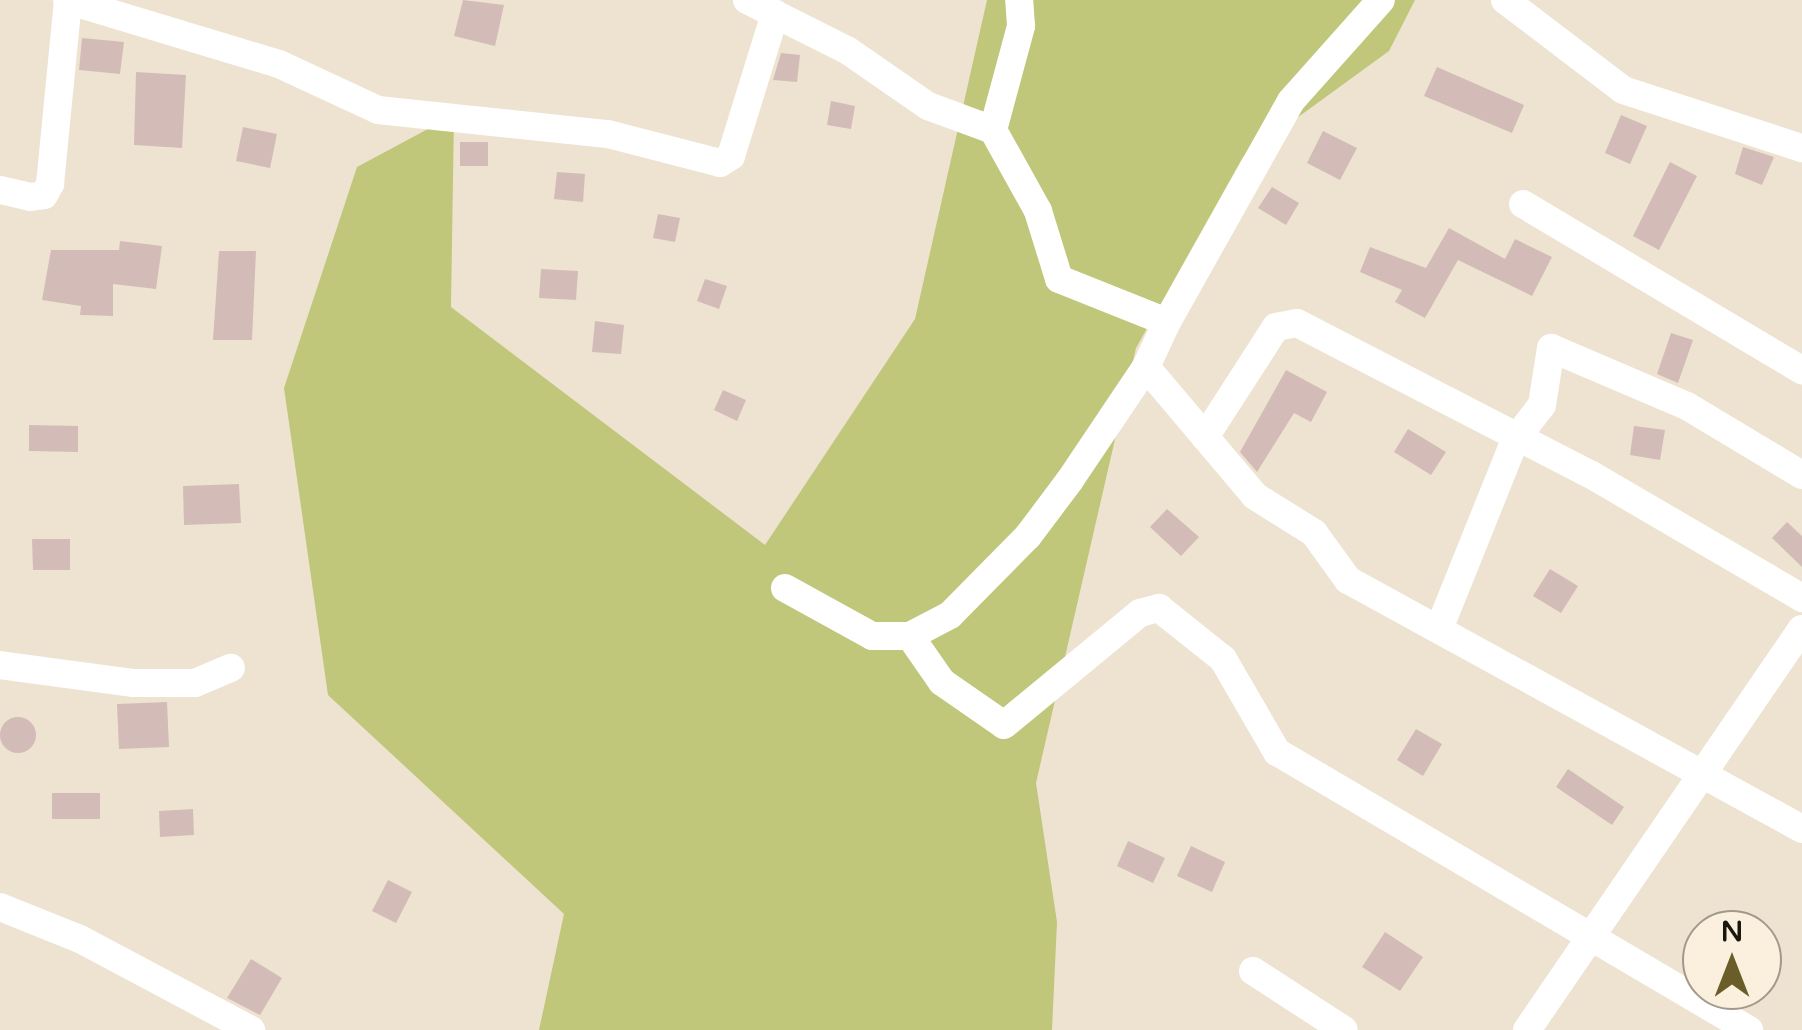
<!DOCTYPE html>
<style>
body{margin:0}
#map{position:relative;width:1802px;height:1030px;overflow:hidden;background:#eee3d0;font-family:"Varela Round",sans-serif}
div>[style]{position:absolute}
.green>*{inset:0;background:#c0c67a}
.building>*{inset:0;background:#d3bcb7}
.round{border-radius:50%}
.minor>*{height:28px;margin:-14px;padding:0 14px;transform-origin:14px;border-radius:14px;background:#fff}
span{translate:-50% -50%;white-space:nowrap;text-align:center;line-height:1.15;-webkit-text-stroke:8px #fbf0dd;paint-order:stroke}
.north{position:absolute;left:1682px;top:910px;width:100px;height:100px;box-sizing:border-box;background:#fbf0dd;border:2px solid #a1998b;border-radius:50%;rotate:0deg;font-size:28px;font-weight:700;line-height:40px;text-align:center;color:#1a1610}
.north::after{content:'';display:block;margin:auto;width:35px;height:45px;background:#6a5d2a;clip-path:polygon(50% 0,100% 100%,50% 72%,0 100%)}
</style>
<div id="map">
<div class="green">
<i style="clip-path:polygon(987px 0,1415px 0,1389px 51px,1243px 157px,1136px 348px,1036px 783px,1057px 922px,1052px 1030px,539px 1030px,564px 914px,328px 695px,284px 388px,357px 167px,454px 115px,451px 307px,765px 545px,915px 319px)"></i>
</div>
<div class="building">
<i style="clip-path:polygon(463px 0,504px 5px,495px 46px,454px 36px)"></i>
<i style="clip-path:polygon(82px 38px,124px 42px,120px 74px,79px 70px)"></i>
<i style="clip-path:polygon(781px 53px,800px 55px,797px 82px,773px 80px)"></i>
<i style="clip-path:polygon(1437px 67px,1524px 105px,1512px 133px,1424px 96px)"></i>
<i style="clip-path:polygon(136px 72px,186px 75px,182px 148px,134px 145px)"></i>
<i style="clip-path:polygon(831px 101px,855px 106px,851px 129px,827px 125px)"></i>
<i style="clip-path:polygon(1621px 115px,1647px 126px,1630px 164px,1605px 153px)"></i>
<i style="clip-path:polygon(243px 127px,277px 134px,270px 168px,236px 161px)"></i>
<i style="clip-path:polygon(1323px 131px,1357px 148px,1340px 180px,1307px 163px)"></i>
<i style="clip-path:polygon(460px 142px,488px 142px,488px 166px,460px 166px)"></i>
<i style="clip-path:polygon(1743px 147px,1774px 157px,1762px 185px,1735px 174px)"></i>
<i style="clip-path:polygon(1670px 162px,1697px 176px,1659px 250px,1633px 236px)"></i>
<i style="clip-path:polygon(557px 172px,585px 174px,583px 202px,554px 199px)"></i>
<i style="clip-path:polygon(1272px 187px,1299px 203px,1286px 225px,1258px 208px)"></i>
<i style="clip-path:polygon(658px 214px,680px 218px,675px 242px,653px 238px)"></i>
<i style="clip-path:polygon(1449px 228px,1505px 259px,1515px 239px,1552px 257px,1532px 296px,1458px 260px,1425px 318px,1395px 302px,1402px 290px,1360px 272px,1370px 247px,1426px 268px)"></i>
<i style="clip-path:polygon(120px 241px,162px 246px,156px 289px,113px 284px,113px 316px,80px 315px,81px 306px,42px 300px,51px 250px,119px 250px)"></i>
<i style="clip-path:polygon(219px 251px,256px 251px,252px 340px,213px 340px)"></i>
<i style="clip-path:polygon(541px 269px,578px 271px,576px 300px,539px 298px)"></i>
<i style="clip-path:polygon(705px 279px,727px 286px,719px 309px,697px 301px)"></i>
<i style="clip-path:polygon(595px 321px,624px 325px,621px 354px,592px 352px)"></i>
<i style="clip-path:polygon(1671px 333px,1693px 340px,1678px 383px,1657px 374px)"></i>
<i style="clip-path:polygon(1286px 370px,1327px 392px,1311px 422px,1294px 413px,1257px 472px,1240px 452px)"></i>
<i style="clip-path:polygon(723px 390px,746px 400px,737px 421px,714px 410px)"></i>
<i style="clip-path:polygon(29px 425px,78px 426px,78px 452px,29px 451px)"></i>
<i style="clip-path:polygon(1634px 426px,1665px 430px,1660px 460px,1630px 455px)"></i>
<i style="clip-path:polygon(1408px 429px,1446px 452px,1431px 475px,1394px 452px)"></i>
<i style="clip-path:polygon(239px 484px,241px 523px,184px 525px,183px 486px)"></i>
<i style="clip-path:polygon(1167px 509px,1199px 537px,1181px 556px,1150px 527px)"></i>
<i style="clip-path:polygon(1787px 522px,1802px 536px,1802px 567px,1772px 538px)"></i>
<i style="clip-path:polygon(32px 539px,70px 539px,70px 570px,33px 570px)"></i>
<i style="clip-path:polygon(1550px 569px,1578px 586px,1561px 613px,1533px 596px)"></i>
<i style="clip-path:polygon(167px 702px,169px 747px,119px 749px,117px 704px)"></i>
<i class="round" style="left:0;top:717px;width:36px;height:36px"></i>
<i style="clip-path:polygon(1416px 729px,1442px 744px,1423px 776px,1397px 760px)"></i>
<i style="clip-path:polygon(1568px 769px,1624px 807px,1612px 825px,1556px 787px)"></i>
<i style="clip-path:polygon(52px 793px,100px 793px,100px 819px,52px 819px)"></i>
<i style="clip-path:polygon(193px 809px,194px 835px,160px 837px,159px 811px)"></i>
<i style="clip-path:polygon(1128px 841px,1165px 858px,1153px 883px,1117px 866px)"></i>
<i style="clip-path:polygon(1191px 846px,1225px 862px,1212px 892px,1177px 876px)"></i>
<i style="clip-path:polygon(388px 880px,412px 892px,396px 923px,372px 911px)"></i>
<i style="clip-path:polygon(1385px 932px,1423px 957px,1400px 991px,1362px 967px)"></i>
<i style="clip-path:polygon(251px 959px,282px 978px,260px 1015px,227px 998px)"></i>
</div>
<div class="minor">
<i style="left:67px;top:0;width:221px;rotate:16.8deg"></i>
<i style="left:279px;top:64px;width:109px;rotate:24.9deg"></i>
<i style="left:378px;top:110px;width:231px;rotate:6deg"></i>
<i style="left:608px;top:134px;width:116px;rotate:14.5deg"></i>
<i style="left:720px;top:163px;width:13px;rotate:-32deg"></i>
<i style="left:731px;top:156px;width:149px;rotate:-72.8deg"></i>
<i style="left:747px;top:0;width:112px;rotate:26.6deg"></i>
<i style="left:847px;top:50px;width:98px;rotate:34.7deg"></i>
<i style="left:928px;top:106px;width:69px;rotate:20.3deg"></i>
<i style="left:993px;top:130px;width:93px;rotate:60.9deg"></i>
<i style="left:1038px;top:211px;width:71px;rotate:72.8deg"></i>
<i style="left:1059px;top:279px;width:116px;rotate:21.7deg"></i>
<i style="left:1167px;top:322px;width:253px;rotate:-60.7deg"></i>
<i style="left:1291px;top:101px;width:135px;rotate:-48.3deg"></i>
<i style="left:1505px;top:0;width:148px;rotate:37.3deg"></i>
<i style="left:1623px;top:90px;width:188px;rotate:18deg"></i>
<i style="left:993px;top:130px;width:108px;rotate:-74.9deg"></i>
<i style="left:1021px;top:26px;width:26px;rotate:-94deg"></i>
<i style="left:0;top:190px;width:31px;rotate:13deg"></i>
<i style="left:30px;top:197px;width:14px;rotate:-8deg"></i>
<i style="left:44px;top:195px;width:13px;rotate:-61deg"></i>
<i style="left:50px;top:184px;width:185px;rotate:-84.4deg"></i>
<i style="left:1523px;top:204px;width:325px;rotate:30.8deg"></i>
<i style="left:1146px;top:367px;width:169px;rotate:49.8deg"></i>
<i style="left:1255px;top:496px;width:70px;rotate:32.1deg"></i>
<i style="left:1314px;top:533px;width:58px;rotate:54.1deg"></i>
<i style="left:1348px;top:580px;width:518px;rotate:28.74deg"></i>
<i style="left:1205px;top:437px;width:131px;rotate:-57.2deg"></i>
<i style="left:1276px;top:327px;width:21px;rotate:-11deg"></i>
<i style="left:1297px;top:323px;width:330px;rotate:27.3deg"></i>
<i style="left:1590px;top:474px;width:246px;rotate:30.3deg"></i>
<i style="left:785px;top:588px;width:99px;rotate:28.9deg"></i>
<i style="left:872px;top:636px;width:38px"></i>
<i style="left:910px;top:636px;width:45px;rotate:-27.7deg"></i>
<i style="left:950px;top:615px;width:111px;rotate:-45.4deg"></i>
<i style="left:1028px;top:536px;width:70px;rotate:-53.1deg"></i>
<i style="left:1070px;top:480px;width:136px;rotate:-56.1deg"></i>
<i style="left:1146px;top:367px;width:50px;rotate:-65deg"></i>
<i style="left:1439px;top:629px;width:204px;rotate:-68.1deg"></i>
<i style="left:1515px;top:440px;width:44px;rotate:-52.4deg"></i>
<i style="left:1542px;top:405px;width:58px;rotate:-81deg"></i>
<i style="left:1551px;top:348px;width:148px;rotate:23.1deg"></i>
<i style="left:1687px;top:406px;width:134px;rotate:31deg"></i>
<i style="left:910px;top:636px;width:56px;rotate:55.2deg"></i>
<i style="left:942px;top:682px;width:75px;rotate:34.7deg"></i>
<i style="left:1004px;top:725px;width:176px;rotate:-39.5deg"></i>
<i style="left:1140px;top:613px;width:20px;rotate:-15deg"></i>
<i style="left:1159px;top:608px;width:82px;rotate:38.6deg"></i>
<i style="left:1223px;top:659px;width:108px;rotate:59.9deg"></i>
<i style="left:1277px;top:752px;width:548px;rotate:30.5deg"></i>
<i style="left:0;top:665px;width:135px;rotate:7.7deg"></i>
<i style="left:134px;top:683px;width:61px"></i>
<i style="left:195px;top:683px;width:39px;rotate:-23deg"></i>
<i style="left:0;top:907px;width:86px;rotate:21.8deg"></i>
<i style="left:80px;top:939px;width:194px;rotate:28deg"></i>
<i style="left:1253px;top:971px;width:108px;rotate:33deg"></i>
<i style="left:1527px;top:1030px;width:486px;rotate:-55.6deg"></i>
</div>
<div class="north">N</div>
</div>
